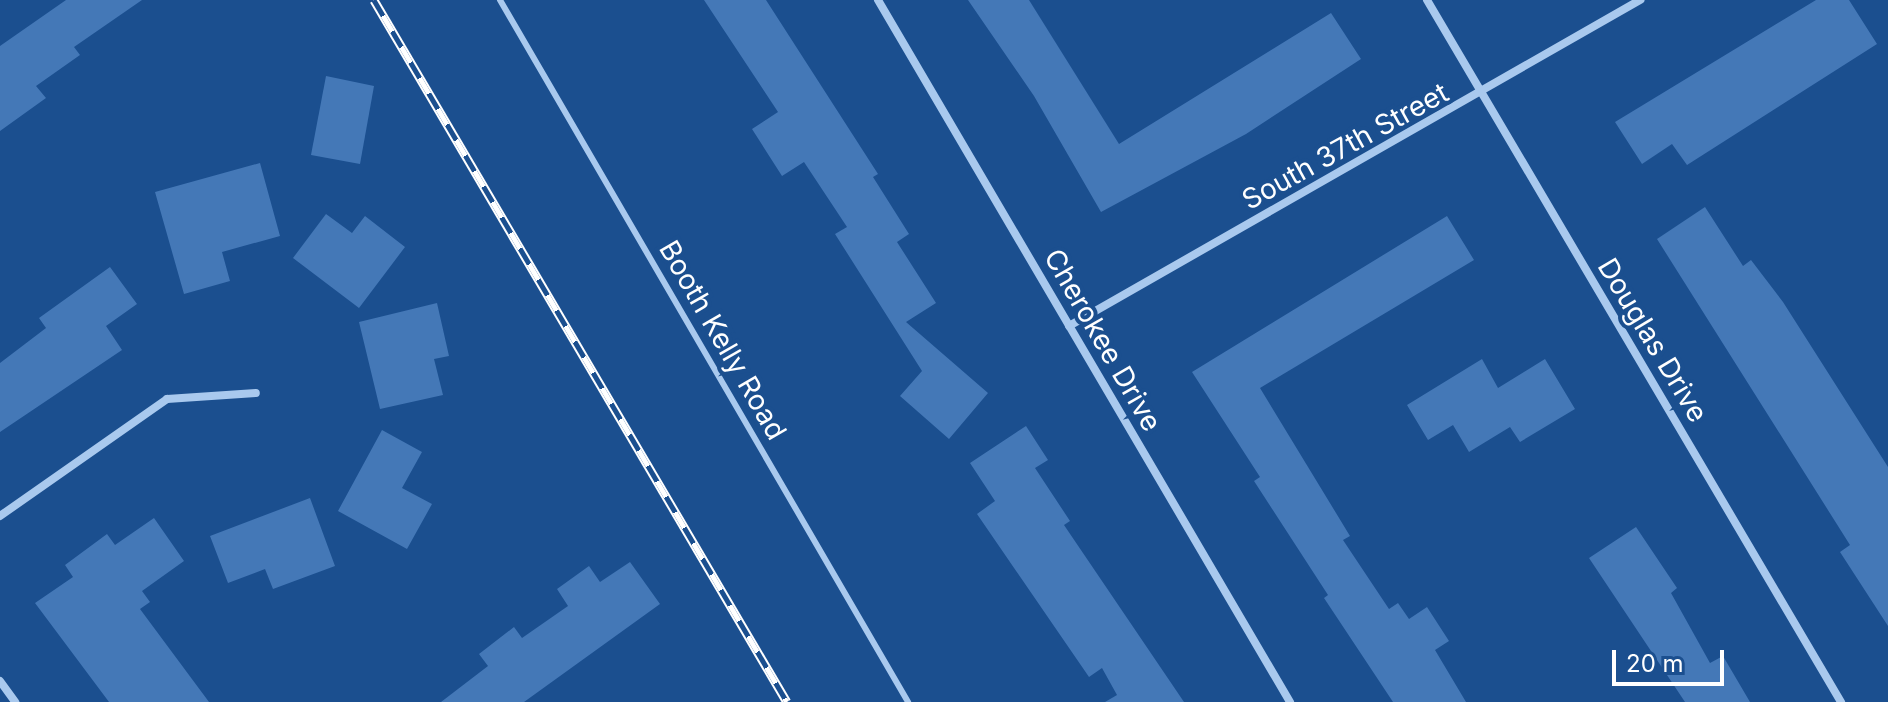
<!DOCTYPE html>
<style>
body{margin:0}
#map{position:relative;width:1888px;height:702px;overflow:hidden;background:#1b4f8f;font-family:Inter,sans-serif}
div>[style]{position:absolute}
.building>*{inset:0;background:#4478b7}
.lane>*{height:6px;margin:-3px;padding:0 3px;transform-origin:3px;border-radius:3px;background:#a9c9ee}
.street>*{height:8px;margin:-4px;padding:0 4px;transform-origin:4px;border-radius:4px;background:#a9c9ee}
.rail>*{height:9px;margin-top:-4.5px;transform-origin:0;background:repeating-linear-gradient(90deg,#1b4f8f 0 18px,#fff 0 36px);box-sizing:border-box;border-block:2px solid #fff}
span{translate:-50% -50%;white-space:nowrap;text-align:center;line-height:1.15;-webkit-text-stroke:8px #1b4f8f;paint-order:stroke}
.street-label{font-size:28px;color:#fff}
.scale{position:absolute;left:1612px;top:650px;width:112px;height:36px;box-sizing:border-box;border:4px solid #fff;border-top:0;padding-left:10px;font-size:24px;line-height:28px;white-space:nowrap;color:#fff;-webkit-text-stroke:6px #1b4f8f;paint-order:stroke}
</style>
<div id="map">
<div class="building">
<i style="clip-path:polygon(66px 0,142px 0,74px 47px,80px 55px,36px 86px,46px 98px,0 131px,0 46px)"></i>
<i style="clip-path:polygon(704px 0,766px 0,878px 174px,873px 177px,909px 234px,897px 242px,936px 303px,906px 322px,988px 393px,949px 439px,900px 396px,922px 371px,835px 234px,847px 227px,804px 162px,782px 176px,752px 129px,778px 112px)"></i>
<i style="clip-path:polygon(968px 0,1029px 0,1119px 144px,1331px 13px,1361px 59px,1246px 134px,1101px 212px,1034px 96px)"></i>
<i style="clip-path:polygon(1816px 0,1849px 0,1877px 44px,1687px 165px,1672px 144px,1642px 164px,1615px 122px)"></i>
<i style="clip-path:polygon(326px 76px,374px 86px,360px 164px,311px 155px)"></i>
<i style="clip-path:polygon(260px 163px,280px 236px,222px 252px,230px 281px,184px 294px,155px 192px)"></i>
<i style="clip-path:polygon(1705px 207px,1743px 266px,1751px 260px,1783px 302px,1888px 467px,1888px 626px,1840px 552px,1850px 545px,1657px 239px)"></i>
<i style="clip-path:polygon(326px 214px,352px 233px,365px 216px,405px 247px,359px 308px,293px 258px)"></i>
<i style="clip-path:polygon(1447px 216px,1474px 260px,1260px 388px,1350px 536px,1343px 540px,1389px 609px,1398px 603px,1409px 619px,1427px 607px,1449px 641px,1435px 650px,1466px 702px,1393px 702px,1324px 598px,1328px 595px,1254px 481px,1260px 477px,1192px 372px)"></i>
<i style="clip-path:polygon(110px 267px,137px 304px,106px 326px,122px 350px,0 432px,0 363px,46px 328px,39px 318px)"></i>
<i style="clip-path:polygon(437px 303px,449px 356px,434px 359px,443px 395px,380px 409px,359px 322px)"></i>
<i style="clip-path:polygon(1482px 359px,1498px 388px,1545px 359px,1575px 409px,1520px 442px,1510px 427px,1469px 452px,1453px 425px,1428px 440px,1407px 405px)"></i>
<i style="clip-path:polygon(1026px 426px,1048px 460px,1035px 468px,1070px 521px,1064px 525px,1184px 702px,1105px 702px,1117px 695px,1102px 668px,1089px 677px,977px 514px,995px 501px,970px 463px)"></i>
<i style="clip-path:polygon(382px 430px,422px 452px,402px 488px,432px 504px,407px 549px,338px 511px)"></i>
<i style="clip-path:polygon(310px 498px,335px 566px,273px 589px,265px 569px,228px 583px,210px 536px)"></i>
<i style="clip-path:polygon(154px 518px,184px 561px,142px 591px,150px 602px,140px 609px,209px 702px,109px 702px,35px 603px,73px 577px,65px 565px,107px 534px,115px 545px)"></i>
<i style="clip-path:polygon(1636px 527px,1677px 588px,1671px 593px,1710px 663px,1723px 656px,1750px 702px,1685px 702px,1589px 558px)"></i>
<i style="clip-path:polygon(630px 562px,660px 604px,524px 702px,441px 702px,488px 666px,479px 654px,514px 627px,522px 638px,568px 606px,557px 589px,589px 566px,600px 582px)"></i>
</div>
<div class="lane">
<i style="left:500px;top:0;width:812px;rotate:59.83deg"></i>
</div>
<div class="street">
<i style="left:878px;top:0;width:814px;rotate:59.59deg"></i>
<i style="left:1427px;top:0;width:815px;rotate:59.47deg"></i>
<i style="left:1069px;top:326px;width:658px;rotate:-29.72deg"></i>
<i style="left:0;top:516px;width:204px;rotate:-35deg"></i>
<i style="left:167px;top:399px;width:89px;rotate:-3.9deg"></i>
<i style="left:0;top:681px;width:26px;rotate:54deg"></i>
</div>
<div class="rail">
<i style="left:374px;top:0;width:814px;rotate:59.53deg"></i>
</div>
<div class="street-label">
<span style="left:1345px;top:146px;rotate:-29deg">South 37th Street</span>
<span style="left:723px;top:340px;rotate:60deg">Booth Kelly Road</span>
<span style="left:1103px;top:340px;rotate:60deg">Cherokee Drive</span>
<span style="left:1653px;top:340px;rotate:59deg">Douglas Drive</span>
</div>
<div class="scale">20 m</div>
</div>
